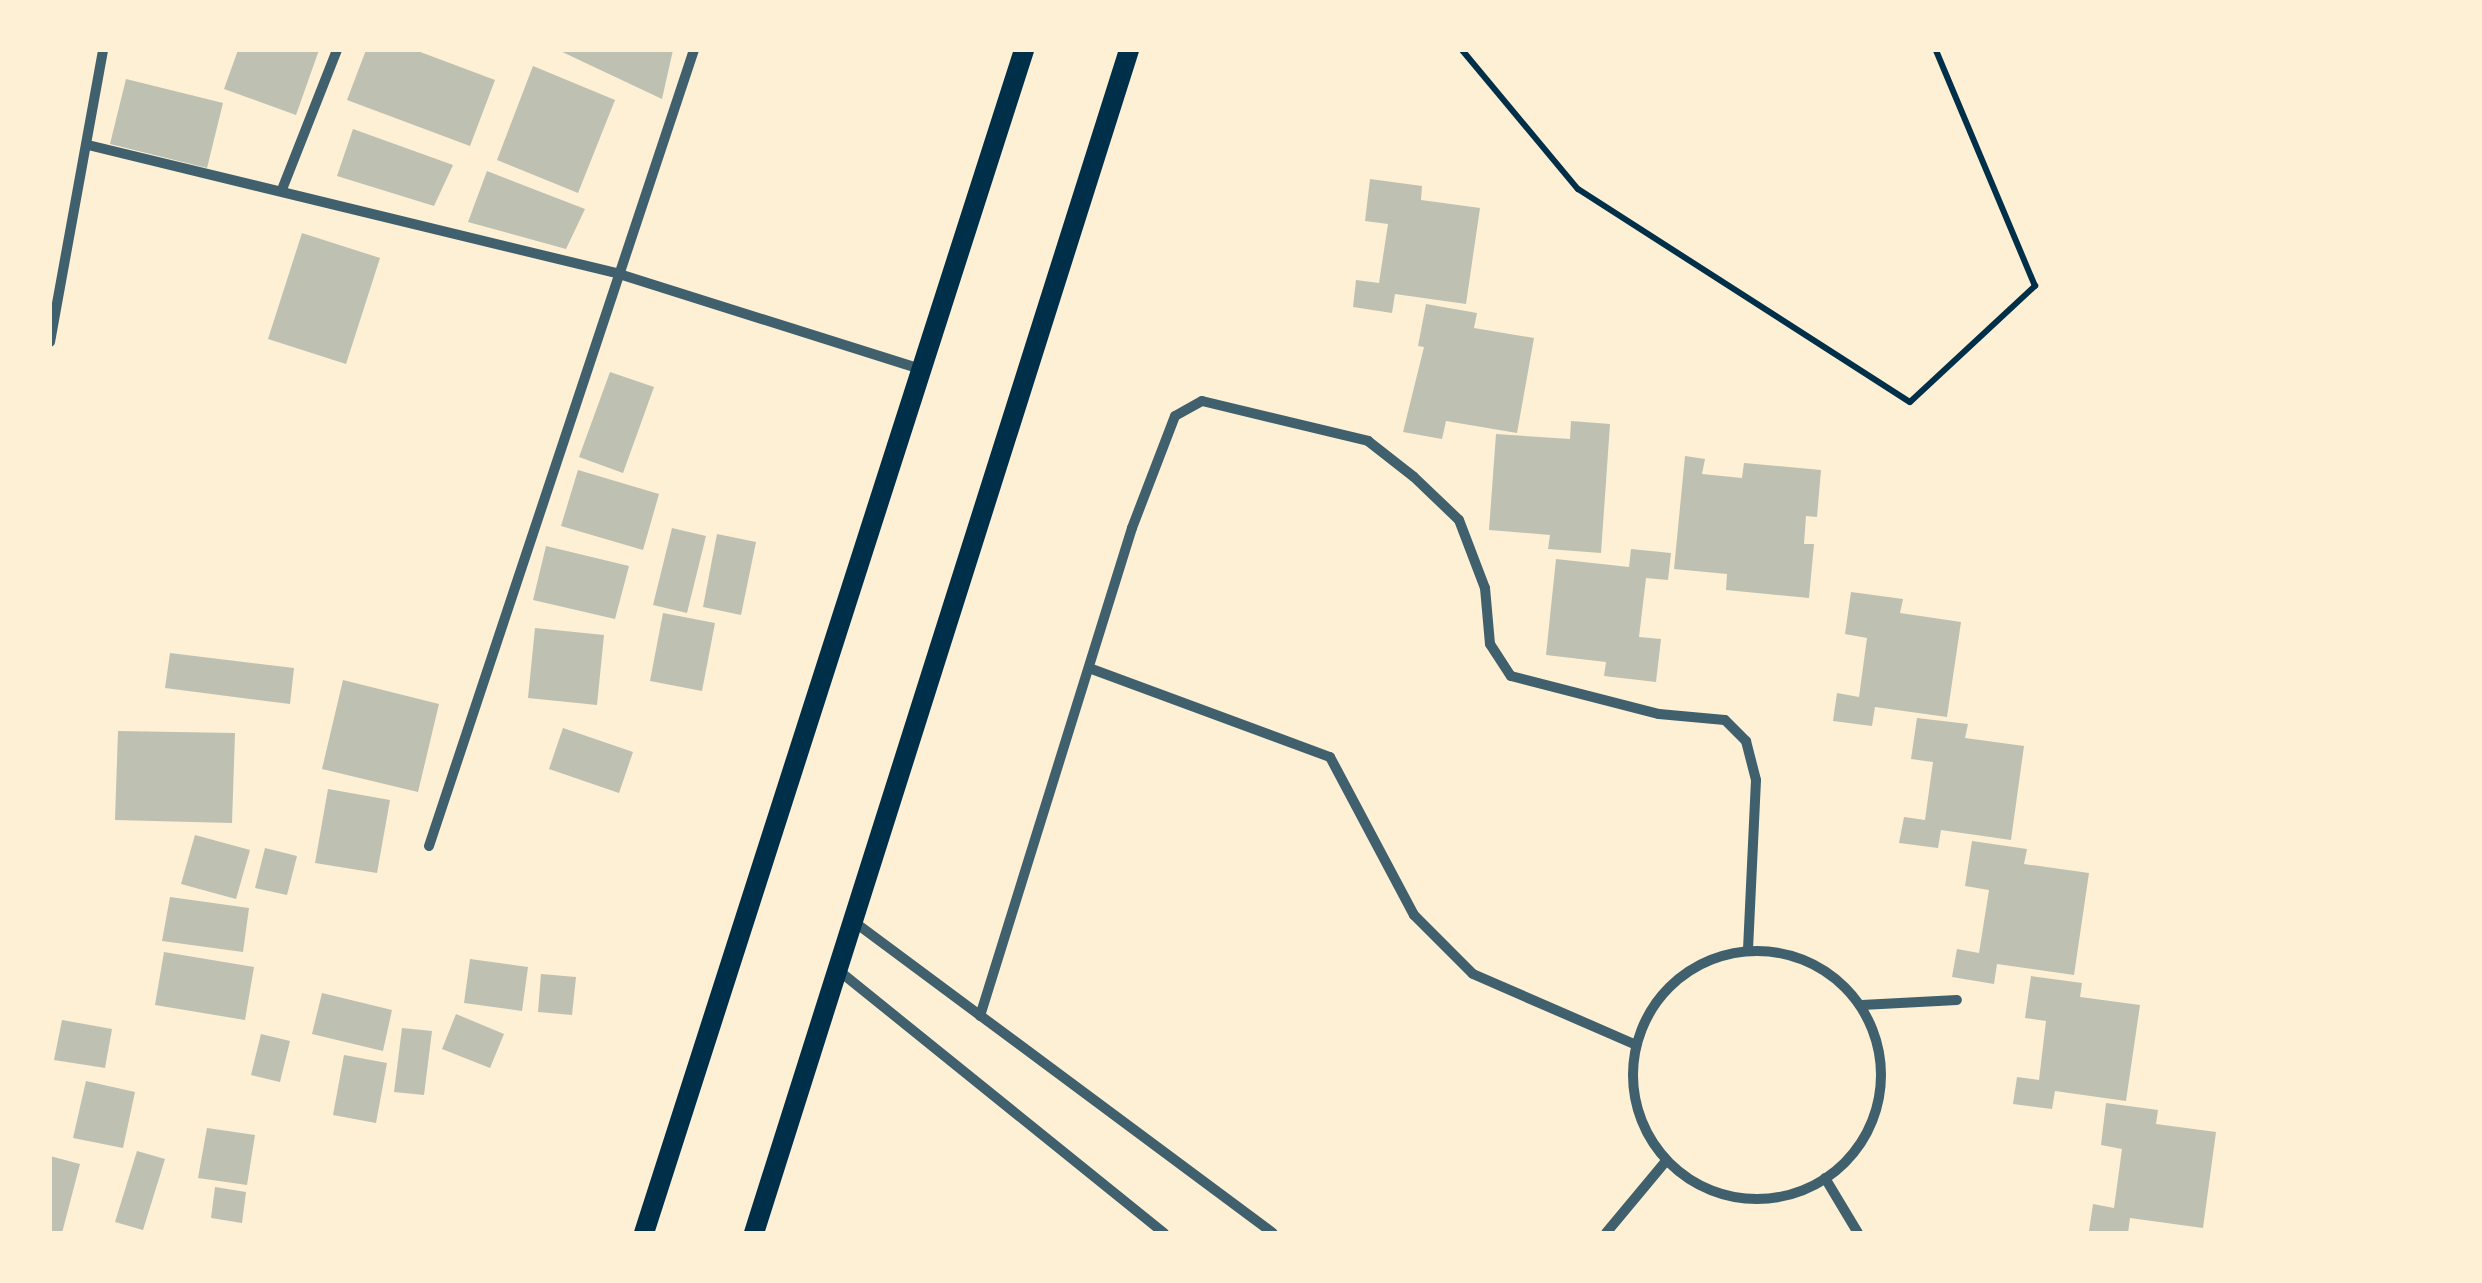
<!DOCTYPE html>
<style>
body{margin:0}
#map{position:relative;width:2482px;height:1283px;overflow:hidden;background:#fdf0d5;font-family:Mulish,sans-serif}
div>[style]{position:absolute}
.building>*{inset:0;background:#bec0b2}
.path>*{height:6px;margin:-3px;padding:0 3px;transform-origin:3px;border-radius:3px;background:#003049}
.minor>*{height:10px;margin:-5px;padding:0 5px;transform-origin:5px;border-radius:5px;background:#3f606c}
.minor>.ring{margin:-5px;padding:0;box-sizing:content-box;background:none;border:10px solid #3f606c;border-radius:50%}
.secondary>*{height:20px;margin:-10px;padding:0 10px;transform-origin:10px;border-radius:10px;background:#003049}
span{translate:-50% -50%;white-space:nowrap;text-align:center;line-height:1.15;-webkit-text-stroke:8px #fdf0d5;paint-order:stroke}
.frame{position:absolute;inset:0;border:52px solid #fdf0d5;pointer-events:none}
</style>
<div id="map">
<div class="building">
<i style="clip-path:polygon(238px 50px,319px 50px,296px 115px,224px 89px)"></i>
<i style="clip-path:polygon(366px 50px,415px 50px,495px 80px,470px 146px,347px 100px)"></i>
<i style="clip-path:polygon(558px 50px,673px 50px,662px 99px)"></i>
<i style="clip-path:polygon(533px 66px,615px 100px,578px 193px,497px 160px)"></i>
<i style="clip-path:polygon(126px 79px,223px 103px,207px 168px,110px 144px)"></i>
<i style="clip-path:polygon(353px 129px,453px 165px,434px 206px,337px 176px)"></i>
<i style="clip-path:polygon(487px 171px,585px 209px,566px 249px,468px 222px)"></i>
<i style="clip-path:polygon(1370px 179px,1422px 186px,1421px 200px,1480px 208px,1466px 304px,1395px 294px,1392px 313px,1353px 307px,1356px 280px,1379px 283px,1388px 224px,1365px 221px)"></i>
<i style="clip-path:polygon(302px 233px,380px 258px,346px 364px,268px 339px)"></i>
<i style="clip-path:polygon(1426px 304px,1477px 313px,1474px 328px,1534px 338px,1517px 433px,1446px 421px,1442px 439px,1403px 432px,1424px 347px,1418px 346px)"></i>
<i style="clip-path:polygon(610px 372px,654px 387px,623px 473px,579px 457px)"></i>
<i style="clip-path:polygon(1571px 421px,1610px 424px,1601px 553px,1548px 549px,1550px 535px,1489px 530px,1496px 434px,1570px 439px)"></i>
<i style="clip-path:polygon(1685px 456px,1705px 459px,1702px 474px,1742px 478px,1744px 463px,1821px 470px,1817px 517px,1806px 516px,1804px 544px,1814px 544px,1809px 598px,1726px 590px,1727px 574px,1674px 569px)"></i>
<i style="clip-path:polygon(578px 470px,659px 494px,643px 550px,561px 526px)"></i>
<i style="clip-path:polygon(672px 528px,706px 536px,687px 613px,653px 605px)"></i>
<i style="clip-path:polygon(717px 534px,756px 542px,741px 615px,703px 607px)"></i>
<i style="clip-path:polygon(546px 546px,629px 566px,615px 619px,533px 600px)"></i>
<i style="clip-path:polygon(1631px 549px,1671px 553px,1668px 580px,1646px 578px,1639px 637px,1661px 639px,1656px 682px,1604px 676px,1606px 662px,1546px 655px,1556px 559px,1629px 567px)"></i>
<i style="clip-path:polygon(1851px 592px,1903px 599px,1900px 613px,1961px 622px,1947px 717px,1875px 707px,1872px 726px,1833px 721px,1837px 693px,1859px 697px,1867px 638px,1845px 634px)"></i>
<i style="clip-path:polygon(663px 613px,715px 623px,702px 691px,650px 681px)"></i>
<i style="clip-path:polygon(535px 628px,604px 635px,597px 705px,528px 698px)"></i>
<i style="clip-path:polygon(170px 653px,294px 668px,290px 704px,165px 688px)"></i>
<i style="clip-path:polygon(343px 680px,439px 704px,418px 792px,322px 769px)"></i>
<i style="clip-path:polygon(1917px 718px,1968px 724px,1965px 738px,2024px 746px,2011px 840px,1941px 830px,1938px 848px,1899px 843px,1904px 817px,1925px 820px,1933px 762px,1911px 759px)"></i>
<i style="clip-path:polygon(563px 728px,633px 752px,619px 793px,549px 769px)"></i>
<i style="clip-path:polygon(118px 731px,235px 733px,232px 823px,115px 820px)"></i>
<i style="clip-path:polygon(328px 789px,390px 800px,377px 873px,315px 863px)"></i>
<i style="clip-path:polygon(195px 835px,250px 850px,236px 899px,181px 884px)"></i>
<i style="clip-path:polygon(1972px 841px,2027px 849px,2024px 864px,2089px 873px,2074px 975px,1997px 964px,1994px 984px,1952px 977px,1957px 949px,1979px 953px,1989px 890px,1965px 886px)"></i>
<i style="clip-path:polygon(265px 848px,297px 856px,287px 895px,255px 888px)"></i>
<i style="clip-path:polygon(170px 897px,249px 908px,243px 952px,162px 941px)"></i>
<i style="clip-path:polygon(164px 952px,254px 967px,245px 1020px,155px 1005px)"></i>
<i style="clip-path:polygon(470px 959px,528px 967px,522px 1011px,464px 1003px)"></i>
<i style="clip-path:polygon(541px 974px,576px 977px,572px 1015px,538px 1012px)"></i>
<i style="clip-path:polygon(2031px 976px,2082px 983px,2080px 997px,2140px 1005px,2126px 1101px,2055px 1091px,2052px 1109px,2013px 1104px,2017px 1077px,2039px 1080px,2046px 1021px,2025px 1018px)"></i>
<i style="clip-path:polygon(322px 993px,392px 1010px,383px 1051px,312px 1034px)"></i>
<i style="clip-path:polygon(456px 1014px,504px 1034px,490px 1068px,442px 1049px)"></i>
<i style="clip-path:polygon(62px 1020px,112px 1029px,105px 1068px,54px 1060px)"></i>
<i style="clip-path:polygon(402px 1028px,432px 1031px,424px 1095px,394px 1092px)"></i>
<i style="clip-path:polygon(261px 1034px,290px 1041px,280px 1082px,251px 1075px)"></i>
<i style="clip-path:polygon(344px 1055px,387px 1063px,376px 1123px,333px 1115px)"></i>
<i style="clip-path:polygon(86px 1081px,135px 1092px,123px 1148px,73px 1138px)"></i>
<i style="clip-path:polygon(2106px 1103px,2158px 1110px,2156px 1124px,2216px 1132px,2203px 1228px,2130px 1218px,2128px 1233px,2089px 1231px,2093px 1204px,2114px 1208px,2122px 1149px,2101px 1145px)"></i>
<i style="clip-path:polygon(207px 1128px,255px 1135px,247px 1185px,198px 1178px)"></i>
<i style="clip-path:polygon(137px 1151px,165px 1159px,143px 1230px,115px 1222px)"></i>
<i style="clip-path:polygon(50px 1156px,80px 1164px,62px 1233px,50px 1233px)"></i>
<i style="clip-path:polygon(215px 1187px,246px 1192px,242px 1223px,211px 1218px)"></i>
</div>
<div class="path">
<i style="left:1462px;top:50px;width:181px;rotate:50.2deg"></i>
<i style="left:1578px;top:189px;width:394px;rotate:32.7deg"></i>
<i style="left:1910px;top:402px;width:171px;rotate:-42.9deg"></i>
<i style="left:2035px;top:286px;width:256px;rotate:-112.8deg"></i>
</div>
<div class="minor">
<i style="left:88px;top:145px;width:543px;rotate:13.63deg"></i>
<i style="left:616px;top:273px;width:323px;rotate:17.5deg"></i>
<i style="left:283px;top:187px;width:147px;rotate:-68.5deg"></i>
<i style="left:50px;top:342px;width:297px;rotate:-79.7deg"></i>
<i style="left:1089px;top:668px;width:257px;rotate:20.3deg"></i>
<i style="left:1330px;top:757px;width:179px;rotate:62deg"></i>
<i style="left:1414px;top:915px;width:83px;rotate:45deg"></i>
<i style="left:1473px;top:974px;width:178px;rotate:23.5deg"></i>
<i style="left:429px;top:846px;width:839px;rotate:-71.59deg"></i>
<i style="left:853px;top:921px;width:523px;rotate:36.61deg"></i>
<i class="ring" style="left:1633px;top:951px;width:238px;height:238px"></i>
<i style="left:838px;top:970px;width:419px;rotate:38.9deg"></i>
<i style="left:1862px;top:1005px;width:95px;rotate:-3deg"></i>
<i style="left:980px;top:1016px;width:511px;rotate:-72.7deg"></i>
<i style="left:1132px;top:528px;width:120px;rotate:-69deg"></i>
<i style="left:1175px;top:416px;width:31px;rotate:-29deg"></i>
<i style="left:1202px;top:401px;width:171px;rotate:13.5deg"></i>
<i style="left:1368px;top:441px;width:58px;rotate:38deg"></i>
<i style="left:1414px;top:477px;width:62px;rotate:43.7deg"></i>
<i style="left:1459px;top:520px;width:73px;rotate:69.1deg"></i>
<i style="left:1485px;top:588px;width:56px;rotate:84.9deg"></i>
<i style="left:1490px;top:644px;width:38px;rotate:57deg"></i>
<i style="left:1511px;top:676px;width:153px;rotate:14.4deg"></i>
<i style="left:1659px;top:714px;width:66px;rotate:5.2deg"></i>
<i style="left:1725px;top:720px;width:30px;rotate:45deg"></i>
<i style="left:1746px;top:741px;width:40px;rotate:75.6deg"></i>
<i style="left:1756px;top:780px;width:171px;rotate:92.7deg"></i>
<i style="left:1825px;top:1178px;width:64px;rotate:59deg"></i>
<i style="left:1606px;top:1233px;width:94px;rotate:-50.2deg"></i>
</div>
<div class="secondary">
<i style="left:644px;top:1233px;width:1243px;rotate:-72.19deg"></i>
<i style="left:754px;top:1233px;width:1241px;rotate:-72.41deg"></i>
</div>
<div class="frame"></div>
</div>
